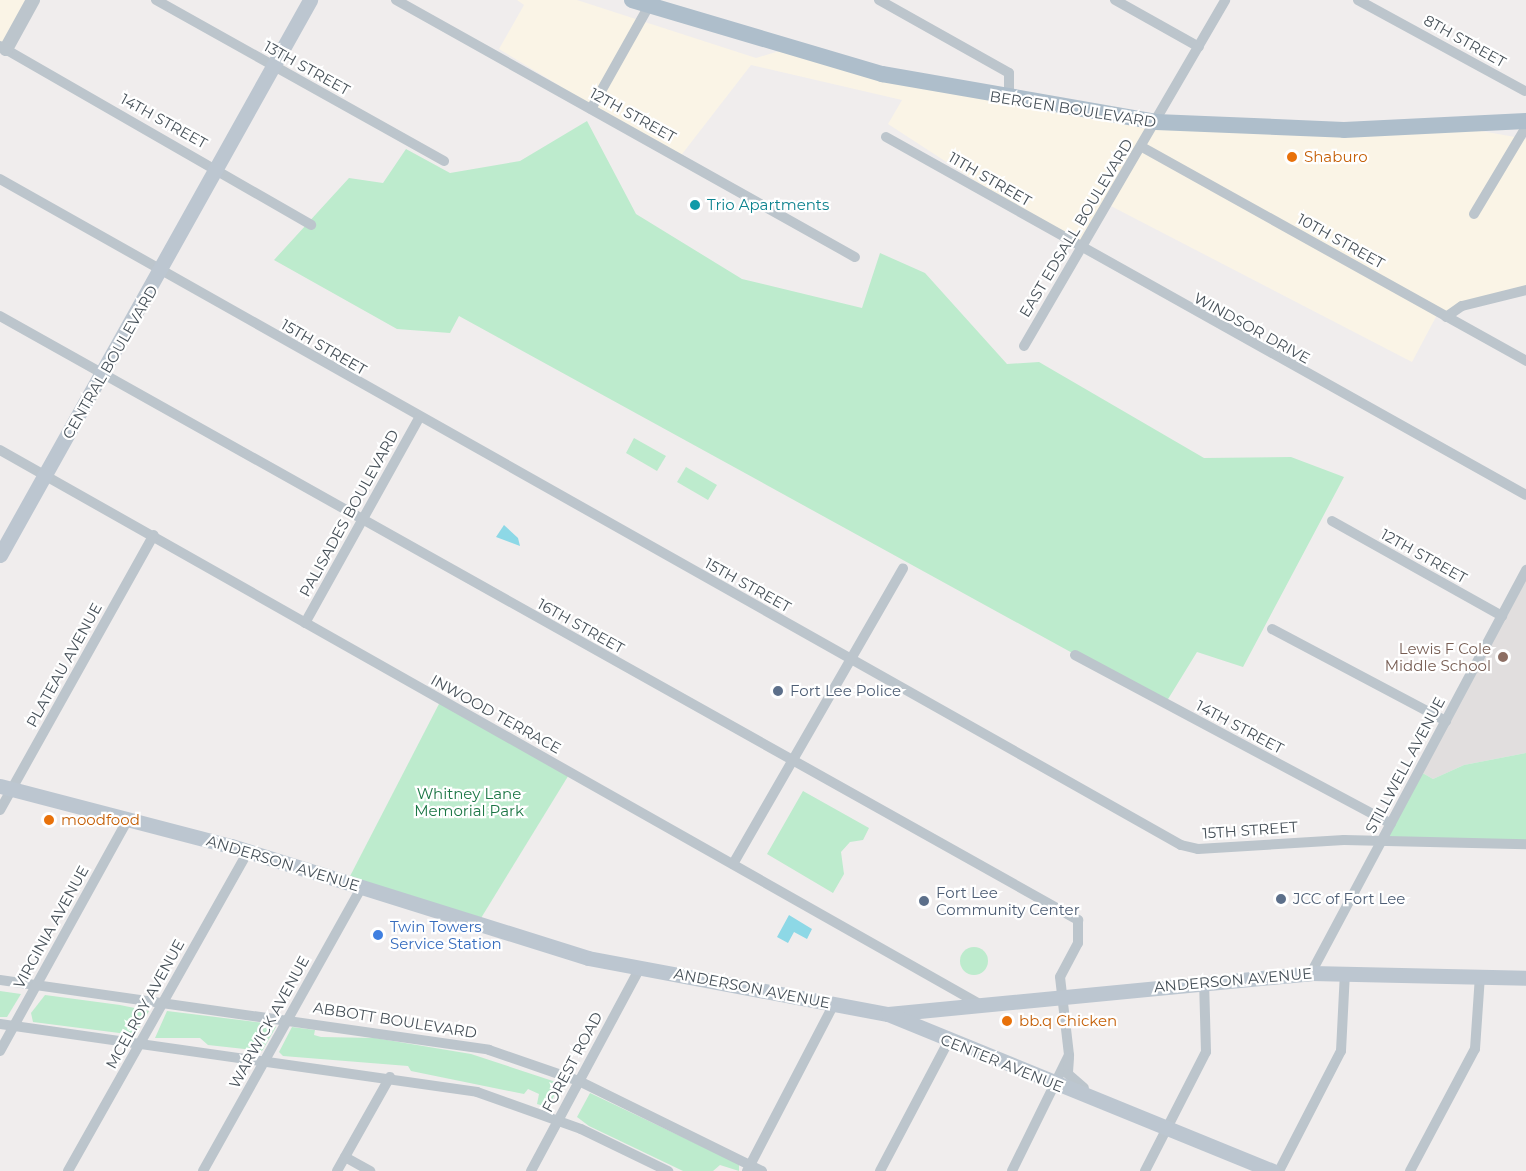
<!DOCTYPE html>
<style>
body{margin:0}
#map{position:relative;width:1526px;height:1171px;overflow:hidden;background:#f0eded;font-family:Montserrat,sans-serif}
div>[style]{position:absolute}
.commercial>*{inset:0;background:#faf4e6}
.education>*{inset:0;background:#e1dede}
.green>*{inset:0;background:#bdebcd}
.round{border-radius:50%}
.water>*{inset:0;background:#8dd8e6}
.minor>*{height:10px;margin:-5px;padding:0 5px;transform-origin:5px;border-radius:5px;background:#bcc5cc}
.tertiary>*{height:14px;margin:-7px;padding:0 7px;transform-origin:7px;border-radius:7px;background:#bcc5cc}
.secondary>*{height:15px;margin:-7.5px;padding:0 7.5px;transform-origin:7.5px;border-radius:7.5px;background:#bcc6d0}
.primary>*{height:16px;margin:-8px;padding:0 8px;transform-origin:8px;border-radius:8px;background:#aebecb}
.dots>*{width:16px;height:16px;translate:-50% -50%;box-sizing:border-box;border:3px solid #fff;border-radius:50%}
span{translate:-50% -50%;white-space:nowrap;text-align:center;line-height:1.15;-webkit-text-stroke:4.5px #fff;paint-order:stroke}
.street-label{font-size:15px;color:#475159}
.food-label{font-size:15px;color:#c56008}
.left{translate:0 -50%;text-align:left}
.culture-label{font-size:15px;color:#0d838f}
.education-label{font-size:15px;color:#785e54}
.right{translate:-100% -50%;text-align:right}
.service-label{font-size:15px;color:#4e5e75}
.park-label{font-size:15px;color:#1c7645}
.shop-label{font-size:15px;color:#366cbe}
</style>
<div id="map">
<div class="commercial">
<i style="clip-path:polygon(0 0,33px 0,0 46px)"></i>
<i style="clip-path:polygon(517px 0,577px 0,756px 58px,786px 49px,1156px 122px,1459px 127px,1526px 139px,1526px 294px,1438px 313px,1412px 362px,1107px 204px,1079px 248px,888px 124px,902px 100px,751px 65px,679px 158px,499px 49px,524px 5px)"></i>
</div>
<div class="education">
<i style="clip-path:polygon(1526px 570px,1526px 753px,1464px 765px,1433px 779px,1419px 771px)"></i>
</div>
<div class="green">
<i style="clip-path:polygon(587px 121px,636px 214px,742px 279px,862px 308px,880px 253px,925px 273px,1007px 364px,1039px 362px,1204px 458px,1291px 457px,1344px 477px,1243px 667px,1197px 652px,1165px 704px,459px 316px,450px 333px,397px 329px,274px 260px,349px 178px,383px 183px,406px 149px,450px 173px,520px 161px)"></i>
<i style="clip-path:polygon(634px 438px,666px 456px,657px 471px,626px 453px)"></i>
<i style="clip-path:polygon(686px 467px,717px 485px,708px 500px,677px 482px)"></i>
<i style="clip-path:polygon(441px 700px,570px 773px,478px 923px,347px 882px)"></i>
<i style="clip-path:polygon(1526px 753px,1526px 844px,1382px 841px,1419px 771px,1433px 779px,1464px 765px)"></i>
<i style="clip-path:polygon(803px 791px,869px 828px,863px 840px,850px 842px,841px 852px,844px 874px,833px 893px,767px 854px)"></i>
<i class="round" style="left:960px;top:947px;width:28px;height:28px"></i>
<i style="clip-path:polygon(0 991px,21px 994px,7px 1017px,0 1017px)"></i>
<i style="clip-path:polygon(45px 995px,120px 1005px,149px 1011px,135px 1035px,33px 1022px,31px 1013px)"></i>
<i style="clip-path:polygon(167px 1011px,273px 1024px,276px 1027px,262px 1051px,208px 1045px,200px 1038px,155px 1038px)"></i>
<i style="clip-path:polygon(292px 1027px,315px 1030px,314px 1035px,321px 1037px,375px 1038px,471px 1054px,562px 1084px,547px 1107px,537px 1104px,539px 1094px,528px 1089px,524px 1094px,411px 1071px,408px 1066px,283px 1056px,279px 1052px)"></i>
<i style="clip-path:polygon(590px 1093px,739px 1164px,739px 1171px,720px 1165px,713px 1171px,683px 1171px,589px 1126px,577px 1117px)"></i>
</div>
<div class="water">
<i style="clip-path:polygon(504px 525px,518px 538px,520px 546px,496px 537px)"></i>
<i style="clip-path:polygon(789px 915px,812px 929px,807px 939px,794px 932px,788px 943px,777px 937px)"></i>
</div>
<div class="minor">
<i style="left:156px;top:0;width:330px;rotate:29.2deg"></i>
<i style="left:396px;top:0;width:526px;rotate:29.25deg"></i>
<i style="left:879px;top:0;width:149px;rotate:29.3deg"></i>
<i style="left:1009px;top:73px;width:27px;rotate:90deg"></i>
<i style="left:1115px;top:0;width:96px;rotate:29.2deg"></i>
<i style="left:1358px;top:0;width:190px;rotate:28.6deg"></i>
<i style="left:0;top:46px;width:359px;rotate:29.9deg"></i>
<i style="left:591px;top:109px;width:123px;rotate:-60.7deg"></i>
<i style="left:886px;top:137px;width:733px;rotate:29.22deg"></i>
<i style="left:1142px;top:147px;width:440px;rotate:29.1deg"></i>
<i style="left:0;top:179px;width:1356px;rotate:29.42deg"></i>
<i style="left:1181px;top:845px;width:17px;rotate:13deg"></i>
<i style="left:1198px;top:849px;width:146px;rotate:-3.5deg"></i>
<i style="left:1344px;top:840px;width:182px;rotate:1.3deg"></i>
<i style="left:1474px;top:214px;width:101px;rotate:-59.1deg"></i>
<i style="left:0;top:316px;width:1236px;rotate:29.26deg"></i>
<i style="left:1078px;top:920px;width:23px;rotate:90deg"></i>
<i style="left:1078px;top:943px;width:38px;rotate:118deg"></i>
<i style="left:1060px;top:977px;width:79px;rotate:83.4deg"></i>
<i style="left:1069px;top:1055px;width:129px;rotate:116.2deg"></i>
<i style="left:1446px;top:317px;width:19px;rotate:-35deg"></i>
<i style="left:1462px;top:306px;width:66px;rotate:-14deg"></i>
<i style="left:1024px;top:346px;width:400px;rotate:-59.8deg"></i>
<i style="left:0;top:450px;width:1124px;rotate:29.49deg"></i>
<i style="left:1332px;top:521px;width:195px;rotate:29.2deg"></i>
<i style="left:305px;top:623px;width:235px;rotate:-60.9deg"></i>
<i style="left:1272px;top:629px;width:197px;rotate:27.9deg"></i>
<i style="left:1075px;top:655px;width:358px;rotate:28.1deg"></i>
<i style="left:0;top:810px;width:315px;rotate:-60.8deg"></i>
<i style="left:733px;top:864px;width:341px;rotate:-60.1deg"></i>
<i style="left:1311px;top:973px;width:457px;rotate:-61.9deg"></i>
<i style="left:0;top:980px;width:494px;rotate:8.1deg"></i>
<i style="left:489px;top:1050px;width:95px;rotate:19deg"></i>
<i style="left:579px;top:1081px;width:204px;rotate:26.2deg"></i>
<i style="left:0;top:1024px;width:482px;rotate:8.1deg"></i>
<i style="left:477px;top:1092px;width:110px;rotate:19.6deg"></i>
<i style="left:581px;top:1129px;width:97px;rotate:25.8deg"></i>
<i style="left:0;top:1051px;width:265px;rotate:-61.1deg"></i>
<i style="left:1069px;top:1058px;width:16px;rotate:94deg"></i>
<i style="left:1068px;top:1074px;width:21px;rotate:41deg"></i>
<i style="left:345px;top:1157px;width:29px;rotate:29deg"></i>
<i style="left:68px;top:1171px;width:366px;rotate:-60.6deg"></i>
<i style="left:203px;top:1171px;width:325px;rotate:-60.8deg"></i>
<i style="left:337px;top:1171px;width:108px;rotate:-60.6deg"></i>
<i style="left:531px;top:1171px;width:230px;rotate:-61.8deg"></i>
<i style="left:747px;top:1171px;width:188px;rotate:-62.5deg"></i>
<i style="left:880px;top:1171px;width:148px;rotate:-62.2deg"></i>
<i style="left:1145px;top:1171px;width:134px;rotate:-62.9deg"></i>
<i style="left:1206px;top:1052px;width:70px;rotate:-91.6deg"></i>
<i style="left:1279px;top:1171px;width:135px;rotate:-62.7deg"></i>
<i style="left:1341px;top:1051px;width:78px;rotate:-87.1deg"></i>
<i style="left:1410px;top:1171px;width:138px;rotate:-62deg"></i>
<i style="left:1475px;top:1049px;width:73px;rotate:-86.1deg"></i>
</div>
<div class="tertiary">
<i style="left:6px;top:49px;width:56px;rotate:-61.1deg"></i>
</div>
<div class="secondary">
<i style="left:0;top:555px;width:636px;rotate:-60.81deg"></i>
<i style="left:0;top:786px;width:239px;rotate:14.6deg"></i>
<i style="left:231px;top:846px;width:374px;rotate:17.4deg"></i>
<i style="left:588px;top:958px;width:305px;rotate:10.6deg"></i>
<i style="left:888px;top:1014px;width:425px;rotate:-5.5deg"></i>
<i style="left:1311px;top:973px;width:215px;rotate:1.3deg"></i>
<i style="left:888px;top:1014px;width:415px;rotate:22.2deg"></i>
</div>
<div class="primary">
<i style="left:632px;top:0;width:261px;rotate:16.5deg"></i>
<i style="left:882px;top:74px;width:278px;rotate:9.9deg"></i>
<i style="left:1156px;top:122px;width:188px;rotate:2.4deg"></i>
<i style="left:1344px;top:130px;width:182px;rotate:-2.8deg"></i>
</div>
<div class="dots">
<i style="left:1292px;top:157px;background:#e8710a"></i>
<i style="left:695px;top:205px;background:#0f9aa8"></i>
<i style="left:1503px;top:657px;background:#8d6e63"></i>
<i style="left:778px;top:691px;background:#5c6f8a"></i>
<i style="left:49px;top:820px;background:#e8710a"></i>
<i style="left:1281px;top:899px;background:#5c6f8a"></i>
<i style="left:924px;top:901px;background:#5c6f8a"></i>
<i style="left:378px;top:935px;background:#3f7fe0"></i>
<i style="left:1007px;top:1021px;background:#e8710a"></i>
</div>
<div class="street-label">
<span style="left:1465px;top:41px;rotate:29deg">8TH STREET</span>
<span style="left:307px;top:68px;rotate:29deg">13TH STREET</span>
<span style="left:1073px;top:109px;rotate:9deg">BERGEN BOULEVARD</span>
<span style="left:633px;top:115px;rotate:29deg">12TH STREET</span>
<span style="left:164px;top:121px;rotate:29deg">14TH STREET</span>
<span style="left:990px;top:179px;rotate:30deg">11TH STREET</span>
<span style="left:1076px;top:228px;rotate:-59deg">EAST EDSALL BOULEVARD</span>
<span style="left:1341px;top:241px;rotate:29deg">10TH STREET</span>
<span style="left:1252px;top:328px;rotate:29deg">WINDSOR DRIVE</span>
<span style="left:324px;top:347px;rotate:30deg">15TH STREET</span>
<span style="left:110px;top:362px;rotate:-60deg">CENTRAL BOULEVARD</span>
<span style="left:349px;top:513px;rotate:-61deg">PALISADES BOULEVARD</span>
<span style="left:1424px;top:556px;rotate:29deg">12TH STREET</span>
<span style="left:748px;top:585px;rotate:29deg">15TH STREET</span>
<span style="left:581px;top:626px;rotate:29deg">16TH STREET</span>
<span style="left:64px;top:665px;rotate:-61deg">PLATEAU AVENUE</span>
<span style="left:496px;top:714px;rotate:29deg">INWOOD TERRACE</span>
<span style="left:1240px;top:727px;rotate:28deg">14TH STREET</span>
<span style="left:1405px;top:765px;rotate:-62deg">STILLWELL AVENUE</span>
<span style="left:1250px;top:830px;rotate:-4deg">15TH STREET</span>
<span style="left:283px;top:863px;rotate:17deg">ANDERSON AVENUE</span>
<span style="left:51px;top:927px;rotate:-61deg">VIRGINIA AVENUE</span>
<span style="left:1233px;top:980px;rotate:-5deg">ANDERSON AVENUE</span>
<span style="left:752px;top:988px;rotate:11deg">ANDERSON AVENUE</span>
<span style="left:145px;top:1004px;rotate:-61deg">MCELROY AVENUE</span>
<span style="left:395px;top:1020px;rotate:9deg">ABBOTT BOULEVARD</span>
<span style="left:269px;top:1022px;rotate:-61deg">WARWICK AVENUE</span>
<span style="left:572px;top:1062px;rotate:-62deg">FOREST ROAD</span>
<span style="left:1002px;top:1063px;rotate:22deg">CENTER AVENUE</span>
</div>
<div class="food-label">
<span class="left" style="left:1304px;top:157px">Shaburo</span>
<span class="left" style="left:61px;top:820px">moodfood</span>
<span class="left" style="left:1019px;top:1021px">bb.q Chicken</span>
</div>
<div class="culture-label">
<span class="left" style="left:707px;top:205px">Trio Apartments</span>
</div>
<div class="education-label">
<span class="right" style="left:1491px;top:657px">Lewis F Cole<br>Middle School</span>
</div>
<div class="service-label">
<span class="left" style="left:790px;top:691px">Fort Lee Police</span>
<span class="left" style="left:936px;top:901px">Fort Lee<br>Community Center</span>
<span class="left" style="left:1293px;top:899px">JCC of Fort Lee</span>
</div>
<div class="park-label">
<span style="left:469px;top:802px">Whitney Lane<br>Memorial Park</span>
</div>
<div class="shop-label">
<span class="left" style="left:390px;top:935px">Twin Towers<br>Service Station</span>
</div>
</div>
